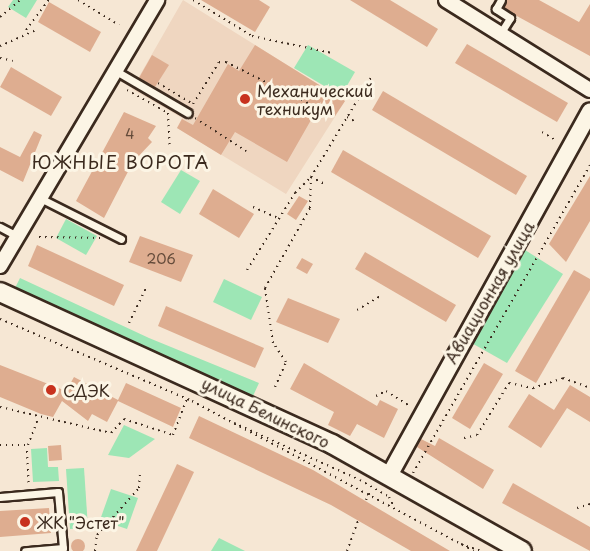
<!DOCTYPE html>
<meta charset="utf-8">
<style>
body{margin:0}
#map{position:relative;width:590px;height:551px;overflow:hidden;background:#f6e7d4;font-family:"Playpen Sans",sans-serif}
div>[style]{position:absolute}
.built>*{inset:0;background:#efd6c0}
.green>*{inset:0;background:#9de6b5}
.building>*{inset:0;background:#dead90}
.round{border-radius:50%}
.path>*{height:2px;margin-top:-1px;transform-origin:0;background:repeating-linear-gradient(90deg,#3b2a1e 0 1.5px,transparent 0 6px)}
.roads{filter:drop-shadow(2px 0 #3b2a1e) drop-shadow(-2px 0 #3b2a1e) drop-shadow(0 2px #3b2a1e) drop-shadow(0 -2px #3b2a1e)}
.service>*{height:7px;margin:-3.5px;padding:0 3.5px;transform-origin:3.5px;border-radius:3.5px;background:#fcf5e5}
.minor>*{height:14px;margin:-7px;padding:0 7px;transform-origin:7px;border-radius:7px;background:#fcf5e5}
.tertiary>*{height:16px;margin:-8px;padding:0 8px;transform-origin:8px;border-radius:8px;background:#fcf5e5}
.secondary>*{height:18px;margin:-9px;padding:0 9px;transform-origin:9px;border-radius:9px;background:#fcf5e5}
.dots>*{width:16px;height:16px;translate:-50% -50%;box-sizing:border-box;border:3px solid #fcf5e5;border-radius:50%}
span{translate:-50% -50%;white-space:nowrap;text-align:center;line-height:1.15;-webkit-text-stroke:6px #fcf5e5;paint-order:stroke}
.number-label{font-size:14px;color:#644b3a}
.number-label span{-webkit-text-stroke-width:0}
.poi-label{font-size:16px;color:#3b2a1e}
.left{translate:0 -50%;text-align:left}
.street-label{font-size:16px;color:#3b2a1e}
.neighbourhood-label{font-size:18px;color:#3b2a1e;letter-spacing:1.5px}
</style>
<div id="map">
<div class="built">
<i style="clip-path:polygon(183px 0,345px 101px,286px 194px,177px 128px,182px 118px,132px 89px)"></i>
</div>
<div class="green">
<i style="clip-path:polygon(13px 0,37px 0,26px 18px,8px 7px)"></i>
<i style="clip-path:polygon(308px 45px,355px 72px,341px 96px,294px 68px)"></i>
<i style="clip-path:polygon(181px 170px,200px 181px,180px 214px,161px 202px)"></i>
<i style="clip-path:polygon(66px 219px,97px 236px,86px 255px,56px 238px)"></i>
<i style="clip-path:polygon(525px 250px,563px 274px,507px 363px,468px 341px)"></i>
<i style="clip-path:polygon(20px 278px,149px 338px,259px 383px,253px 396px,14px 290px)"></i>
<i style="clip-path:polygon(224px 279px,262px 297px,251px 320px,213px 302px)"></i>
<i style="clip-path:polygon(124px 425px,155px 439px,129px 458px,108px 455px)"></i>
<i style="clip-path:polygon(47px 448px,48px 467px,58px 467px,59px 481px,33px 482px,31px 449px)"></i>
<i style="clip-path:polygon(84px 468px,88px 528px,70px 529px,66px 469px)"></i>
<i style="clip-path:polygon(111px 489px,138px 498px,127px 529px,100px 520px)"></i>
<i style="clip-path:polygon(219px 538px,245px 551px,211px 551px)"></i>
</div>
<div class="building">
<i style="clip-path:polygon(201px 0,259px 0,270px 7px,255px 32px)"></i>
<i style="clip-path:polygon(350px 0,390px 0,438px 29px,427px 47px)"></i>
<i style="clip-path:polygon(507px 0,539px 0,579px 22px,590px 4px,590px 56px,515px 15px,503px 7px)"></i>
<i style="clip-path:polygon(49px 2px,101px 32px,90px 52px,38px 22px)"></i>
<i style="clip-path:polygon(467px 44px,568px 103px,557px 122px,455px 63px)"></i>
<i style="clip-path:polygon(255px 45px,345px 101px,335px 116px,319px 106px,287px 162px,235px 132px,221px 155px,177px 128px,182px 119px,193px 125px,228px 64px,239px 71px)"></i>
<i style="clip-path:polygon(152px 55px,169px 65px,155px 87px,139px 78px)"></i>
<i style="clip-path:polygon(11px 67px,62px 97px,51px 116px,0 87px)"></i>
<i style="clip-path:polygon(383px 91px,527px 176px,516px 195px,372px 110px)"></i>
<i style="clip-path:polygon(124px 112px,156px 126px,148px 138px,152px 142px,133px 162px,104px 218px,76px 201px)"></i>
<i style="clip-path:polygon(34px 131px,42px 135px,23px 182px,0 170px,0 147px,20px 157px)"></i>
<i style="clip-path:polygon(343px 150px,491px 236px,478px 258px,331px 172px)"></i>
<i style="clip-path:polygon(590px 176px,590px 221px,566px 262px,549px 244px)"></i>
<i style="clip-path:polygon(213px 189px,254px 214px,239px 238px,199px 214px)"></i>
<i style="clip-path:polygon(299px 196px,308px 201px,296px 220px,287px 214px)"></i>
<i style="clip-path:polygon(140px 236px,193px 255px,181px 282px,129px 262px)"></i>
<i style="clip-path:polygon(37px 245px,124px 285px,114px 306px,28px 266px)"></i>
<i style="clip-path:polygon(365px 252px,456px 305px,446px 322px,355px 269px)"></i>
<i style="clip-path:polygon(302px 258px,313px 264px,307px 274px,296px 268px)"></i>
<i style="clip-path:polygon(574px 270px,590px 279px,590px 290px,536px 383px,515px 371px)"></i>
<i style="clip-path:polygon(288px 298px,340px 319px,328px 343px,276px 322px)"></i>
<i style="clip-path:polygon(166px 306px,264px 348px,255px 368px,158px 326px)"></i>
<i style="clip-path:polygon(304px 363px,377px 406px,380px 400px,398px 409px,384px 438px,357px 424px,350px 436px,328px 425px,334px 412px,290px 389px)"></i>
<i style="clip-path:polygon(484px 363px,503px 374px,470px 429px,452px 418px)"></i>
<i style="clip-path:polygon(0 365px,66px 391px,74px 377px,118px 400px,126px 383px,181px 408px,173px 427px,118px 401px,107px 422px,92px 414px,88px 421px,62px 401px,53px 417px,41px 414px,0 397px)"></i>
<i style="clip-path:polygon(570px 385px,590px 397px,590px 422px,567px 408px,541px 448px,508px 427px,529px 394px,554px 410px)"></i>
<i style="clip-path:polygon(199px 416px,313px 470px,450px 551px,411px 551px,331px 505px,189px 438px)"></i>
<i style="clip-path:polygon(439px 438px,494px 470px,483px 489px,417px 447px,421px 439px,435px 446px)"></i>
<i style="clip-path:polygon(61px 445px,62px 460px,49px 461px,48px 446px)"></i>
<i style="clip-path:polygon(177px 464px,194px 472px,157px 551px,136px 551px)"></i>
<i style="clip-path:polygon(513px 483px,590px 527px,590px 551px,502px 503px)"></i>
<i style="clip-path:polygon(49px 508px,51px 533px,0 537px,0 511px)"></i>
<i class="round" style="left:71px;top:539px;width:14px;height:14px"></i>
</div>
<div class="path">
<i style="left:78px;top:0;width:48px;rotate:31.4deg"></i>
<i style="left:193px;top:0;width:69px;rotate:31.4deg"></i>
<i style="left:252px;top:36px;width:82px;rotate:12deg"></i>
<i style="left:0;top:17px;width:26px;rotate:-40deg"></i>
<i style="left:26px;top:30px;width:38px;rotate:-53deg"></i>
<i style="left:0;top:46px;width:39px;rotate:-24deg"></i>
<i style="left:0;top:58px;width:13px;rotate:13deg"></i>
<i style="left:158px;top:83px;width:41px;rotate:31deg"></i>
<i style="left:193px;top:104px;width:49px;rotate:-58.2deg"></i>
<i style="left:219px;top:62px;width:7px"></i>
<i style="left:226px;top:62px;width:98px;rotate:26.6deg"></i>
<i style="left:127px;top:90px;width:47px;rotate:29.3deg"></i>
<i style="left:168px;top:113px;width:36px;rotate:87deg"></i>
<i style="left:347px;top:117px;width:10px;rotate:29deg"></i>
<i style="left:195px;top:118px;width:61px;rotate:32.9deg"></i>
<i style="left:542px;top:132px;width:17px;rotate:31deg"></i>
<i style="left:253px;top:207px;width:27px;rotate:24deg"></i>
<i style="left:39px;top:237px;width:61px;rotate:0.9deg"></i>
<i style="left:247px;top:270px;width:91px;rotate:-58.1deg"></i>
<i style="left:295px;top:193px;width:23px;rotate:-45deg"></i>
<i style="left:311px;top:177px;width:16px;rotate:27deg"></i>
<i style="left:357px;top:310px;width:27px;rotate:-31deg"></i>
<i style="left:0;top:319px;width:209px;rotate:23.1deg"></i>
<i style="left:192px;top:401px;width:319px;rotate:28deg"></i>
<i style="left:129px;top:323px;width:41px;rotate:-64.1deg"></i>
<i style="left:275px;top:387px;width:27px;rotate:-66deg"></i>
<i style="left:286px;top:362px;width:23px;rotate:-124deg"></i>
<i style="left:273px;top:343px;width:56px;rotate:-98.3deg"></i>
<i style="left:265px;top:288px;width:92px;rotate:-60.6deg"></i>
<i style="left:310px;top:208px;width:31px;rotate:-88deg"></i>
<i style="left:311px;top:177px;width:118px;rotate:-58.9deg"></i>
<i style="left:376px;top:396px;width:11px;rotate:-27deg"></i>
<i style="left:386px;top:391px;width:26px;rotate:32deg"></i>
<i style="left:0;top:407px;width:114px;rotate:13.2deg"></i>
<i style="left:111px;top:433px;width:19px;rotate:-47deg"></i>
<i style="left:124px;top:419px;width:52px;rotate:18.1deg"></i>
<i style="left:173px;top:435px;width:39px;rotate:-69deg"></i>
<i style="left:234px;top:423px;width:138px;rotate:24.3deg"></i>
<i style="left:360px;top:480px;width:34px;rotate:30deg"></i>
<i style="left:389px;top:497px;width:11px;rotate:63deg"></i>
<i style="left:464px;top:438px;width:13px;rotate:-13deg"></i>
<i style="left:477px;top:435px;width:61px;rotate:-58.4deg"></i>
<i style="left:509px;top:383px;width:25px;rotate:12deg"></i>
<i style="left:533px;top:388px;width:32px;rotate:-18deg"></i>
<i style="left:563px;top:378px;width:29px;rotate:20deg"></i>
<i style="left:0;top:445px;width:28px"></i>
<i style="left:28px;top:445px;width:28px;rotate:-69deg"></i>
<i style="left:27px;top:451px;width:34px;rotate:87deg"></i>
<i style="left:413px;top:473px;width:355px;rotate:-60.1deg"></i>
<i style="left:366px;top:500px;width:9px;rotate:-63deg"></i>
<i style="left:577px;top:508px;width:14px;rotate:-17deg"></i>
<i style="left:461px;top:544px;width:21px;rotate:19deg"></i>
<i style="left:95px;top:551px;width:16px;rotate:-83deg"></i>
<i style="left:97px;top:535px;width:63px;rotate:-48.2deg"></i>
<i style="left:139px;top:488px;width:16px;rotate:-86deg"></i>
<i style="left:347px;top:551px;width:33px;rotate:-70deg"></i>
</div>
<div class="roads">
<div class="service">
<i style="left:500px;top:34px;width:19px;rotate:-58deg"></i>
<i style="left:510px;top:18px;width:17px;rotate:-147deg"></i>
<i style="left:496px;top:9px;width:10px;rotate:-61deg"></i>
<i style="left:116px;top:71px;width:83px;rotate:30.3deg"></i>
<i style="left:38px;top:197px;width:93px;rotate:26.8deg"></i>
<i style="left:0;top:227px;width:19px;rotate:28deg"></i>
<i style="left:0;top:497px;width:58px;rotate:-4.9deg"></i>
<i style="left:58px;top:492px;width:56px;rotate:84.9deg"></i>
<i style="left:63px;top:548px;width:38px;rotate:175deg"></i>
</div>
<div class="minor">
<i style="left:446px;top:0;width:170px;rotate:32deg"></i>
<i style="left:0;top:266px;width:309px;rotate:-59.4deg"></i>
</div>
<div class="tertiary">
<i style="left:390px;top:474px;width:414px;rotate:-61.1deg"></i>
</div>
<div class="secondary">
<i style="left:0;top:292px;width:365px;rotate:24.6deg"></i>
<i style="left:332px;top:444px;width:218px;rotate:29.4deg"></i>
</div>
</div>
<div class="dots">
<i style="left:245px;top:99px;background:#c8321e"></i>
<i style="left:51px;top:390px;background:#c8321e"></i>
<i style="left:25px;top:522px;background:#c8321e"></i>
</div>
<div class="number-label">
<span style="left:130px;top:134px">4</span>
<span style="left:161px;top:259px">206</span>
</div>
<div class="poi-label">
<span class="left" style="left:257px;top:99px">Механический<br>техникум</span>
<span class="left" style="left:63px;top:390px">СДЭК</span>
<span class="left" style="left:37px;top:522px">ЖК "Эстет"</span>
</div>
<div class="street-label">
<span style="left:489px;top:292px;rotate:-60deg">Авиационная улица</span>
<span style="left:266px;top:412px;rotate:26deg">улица Белинского</span>
</div>
<div class="neighbourhood-label">
<span style="left:121px;top:162px">ЮЖНЫЕ ВОРОТА</span>
</div>
</div>
